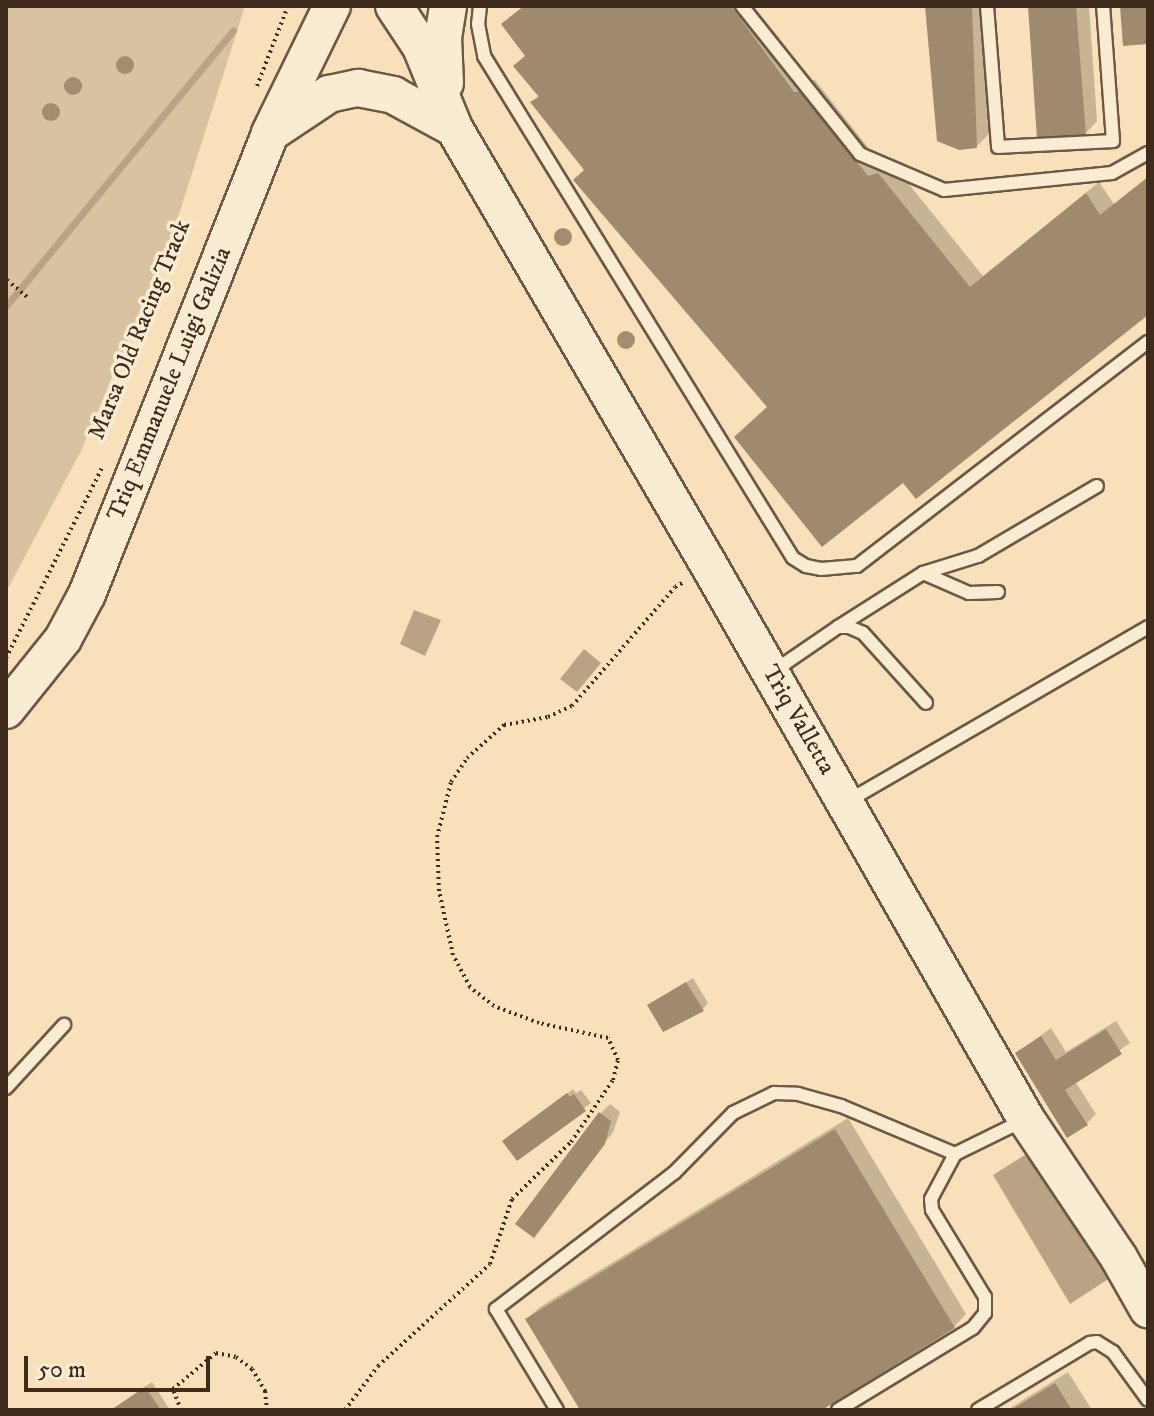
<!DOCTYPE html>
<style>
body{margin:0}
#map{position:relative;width:1154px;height:1416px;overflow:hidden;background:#f8e1ba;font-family:"IM FELL DW Pica",serif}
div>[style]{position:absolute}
.green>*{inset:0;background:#d8c29f}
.water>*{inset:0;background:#b9a384}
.shadow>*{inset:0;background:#0003}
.stream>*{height:7px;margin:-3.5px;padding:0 3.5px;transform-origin:3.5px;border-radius:3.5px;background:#b9a384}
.building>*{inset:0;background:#9f8a6e}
.path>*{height:4px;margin-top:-2px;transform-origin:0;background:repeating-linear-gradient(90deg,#3e2b1c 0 2px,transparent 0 6px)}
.roads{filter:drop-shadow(2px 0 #6c5844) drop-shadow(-2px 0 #6c5844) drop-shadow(0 2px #6c5844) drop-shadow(0 -2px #6c5844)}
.lane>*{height:12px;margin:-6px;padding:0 6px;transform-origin:6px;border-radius:6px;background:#faecd2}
.secondary>*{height:36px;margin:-18px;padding:0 18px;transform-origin:18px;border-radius:18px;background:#faecd2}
.trees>*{width:18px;height:18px;margin:-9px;border-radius:50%;background:#a38d71}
span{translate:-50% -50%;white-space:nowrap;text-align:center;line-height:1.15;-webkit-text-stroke:7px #faecd2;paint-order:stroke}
.street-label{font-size:24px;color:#3e2b1c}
.frame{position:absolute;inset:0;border:8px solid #3e2b1c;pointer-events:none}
.scale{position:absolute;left:24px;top:1356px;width:186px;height:36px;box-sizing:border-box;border:4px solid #3e2b1c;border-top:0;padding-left:10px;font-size:24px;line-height:28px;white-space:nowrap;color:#3e2b1c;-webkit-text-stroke:6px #faecd2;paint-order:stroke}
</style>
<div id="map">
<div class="green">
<i style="clip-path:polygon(6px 6px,245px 6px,174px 230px,82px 449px,6px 592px)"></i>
</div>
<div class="water">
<i style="clip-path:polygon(414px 610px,441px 620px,425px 656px,400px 644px)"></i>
<i style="clip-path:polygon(584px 649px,601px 663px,577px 692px,560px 679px)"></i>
<i style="clip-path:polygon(1034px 1149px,1113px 1276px,1070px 1304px,993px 1175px)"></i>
</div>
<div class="shadow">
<i style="clip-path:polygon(523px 6px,752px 6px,807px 80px,815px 80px,881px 164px,891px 162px,983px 276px,1099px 182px,1114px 204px,1148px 177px,1148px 313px,904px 480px,769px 407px,532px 102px,540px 94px,527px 54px,504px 24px)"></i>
<i style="clip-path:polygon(927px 6px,985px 6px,989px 134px,976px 147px)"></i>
<i style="clip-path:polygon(1030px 6px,1089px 6px,1097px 121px,1085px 134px)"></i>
<i style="clip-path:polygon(693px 978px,708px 1003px,703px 1009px,649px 1006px)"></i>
<i style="clip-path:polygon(1116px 1021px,1130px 1043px,1075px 1081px,1096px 1114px,1086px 1124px,1017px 1053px,1051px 1028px,1066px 1052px)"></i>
<i style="clip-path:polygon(573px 1089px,576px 1093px,581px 1090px,591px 1103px,518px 1158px,511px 1135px)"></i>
<i style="clip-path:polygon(610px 1104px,620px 1112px,613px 1132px,533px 1236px,600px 1114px)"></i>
<i style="clip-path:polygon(848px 1118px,966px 1314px,954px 1327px,818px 1410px,582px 1410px,527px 1319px,540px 1307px)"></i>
<i style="clip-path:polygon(1068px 1372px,1092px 1410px,1007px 1410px)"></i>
<i style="clip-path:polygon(152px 1382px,170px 1410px,111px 1410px)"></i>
</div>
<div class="stream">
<i style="left:6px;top:306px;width:357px;rotate:-50.5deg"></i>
</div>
<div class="building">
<i style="clip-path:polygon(524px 6px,731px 6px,794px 92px,802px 92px,868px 176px,878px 173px,970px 287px,1086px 193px,1100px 215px,1148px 177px,1148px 315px,916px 499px,903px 483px,822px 547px,734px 437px,767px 407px,573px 180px,584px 170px,530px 102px,539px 97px,513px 66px,525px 56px,501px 24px)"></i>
<i style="clip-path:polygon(925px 6px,972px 6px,977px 148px,959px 150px,937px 141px)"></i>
<i style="clip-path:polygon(1028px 6px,1076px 6px,1086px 136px,1037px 139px)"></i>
<i style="clip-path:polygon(1120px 6px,1148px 6px,1148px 44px,1123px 46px)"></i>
<i style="clip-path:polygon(686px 982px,704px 1011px,663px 1032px,647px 1005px)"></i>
<i style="clip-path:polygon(1106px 1029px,1122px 1054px,1065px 1090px,1088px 1125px,1067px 1138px,1015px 1053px,1041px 1036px,1056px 1060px)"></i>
<i style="clip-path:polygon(567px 1093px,570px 1097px,574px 1094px,586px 1111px,517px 1161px,502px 1141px)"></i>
<i style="clip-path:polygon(599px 1112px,611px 1121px,605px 1144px,534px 1238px,515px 1224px)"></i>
<i style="clip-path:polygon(835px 1129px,955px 1328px,822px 1410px,580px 1410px,525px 1319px)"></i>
<i style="clip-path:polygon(1055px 1383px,1072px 1410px,1011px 1410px)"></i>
<i style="clip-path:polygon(145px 1387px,161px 1410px,111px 1410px)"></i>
</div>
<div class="path">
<i style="left:257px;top:86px;width:86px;rotate:-68.8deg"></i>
<i style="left:7px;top:280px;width:26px;rotate:40deg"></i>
<i style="left:6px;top:658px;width:213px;rotate:-63.2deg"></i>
<i style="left:181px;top:1410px;width:22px;rotate:-111deg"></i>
<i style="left:173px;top:1389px;width:56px;rotate:-39.9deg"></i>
<i style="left:216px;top:1353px;width:20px;rotate:11deg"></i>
<i style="left:236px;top:1357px;width:20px;rotate:37deg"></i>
<i style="left:252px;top:1369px;width:26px;rotate:59deg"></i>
<i style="left:265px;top:1391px;width:19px;rotate:84deg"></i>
<i style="left:345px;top:1410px;width:55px;rotate:-53.1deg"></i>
<i style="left:378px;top:1366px;width:151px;rotate:-42.3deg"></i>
<i style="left:490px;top:1264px;width:69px;rotate:-71.3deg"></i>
<i style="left:512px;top:1199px;width:82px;rotate:-44deg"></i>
<i style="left:571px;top:1142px;width:75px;rotate:-55.9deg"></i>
<i style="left:613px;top:1080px;width:21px;rotate:-76deg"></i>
<i style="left:618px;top:1060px;width:24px;rotate:-114deg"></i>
<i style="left:608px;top:1038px;width:71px;rotate:-167.7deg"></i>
<i style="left:539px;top:1023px;width:48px;rotate:-159.3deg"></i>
<i style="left:494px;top:1006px;width:31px;rotate:-142deg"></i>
<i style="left:470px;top:987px;width:36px;rotate:-118deg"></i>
<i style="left:453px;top:955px;width:66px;rotate:-102.3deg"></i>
<i style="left:439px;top:891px;width:54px;rotate:-92.1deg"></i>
<i style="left:437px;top:837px;width:57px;rotate:-75.7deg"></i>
<i style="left:451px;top:782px;width:29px;rotate:-56deg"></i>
<i style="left:467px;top:758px;width:50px;rotate:-41.7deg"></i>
<i style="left:504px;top:725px;width:45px;rotate:-10.3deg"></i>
<i style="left:548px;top:717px;width:26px;rotate:-25deg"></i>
<i style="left:572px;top:706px;width:157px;rotate:-49.1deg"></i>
<i style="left:675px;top:587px;width:10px;rotate:-29deg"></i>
</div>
<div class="roads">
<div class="lane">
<i style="left:480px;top:6px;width:18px;rotate:96deg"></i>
<i style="left:478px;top:24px;width:33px;rotate:79deg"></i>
<i style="left:484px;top:56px;width:589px;rotate:58.39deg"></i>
<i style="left:793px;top:558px;width:15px;rotate:32deg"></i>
<i style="left:806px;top:566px;width:15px;rotate:11deg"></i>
<i style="left:821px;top:569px;width:36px;rotate:-5deg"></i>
<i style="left:857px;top:566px;width:367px;rotate:-37.6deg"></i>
<i style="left:742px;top:6px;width:189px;rotate:51.4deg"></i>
<i style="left:860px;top:154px;width:91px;rotate:23.2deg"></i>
<i style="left:944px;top:190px;width:169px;rotate:-5.8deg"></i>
<i style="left:1112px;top:173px;width:41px;rotate:-29.1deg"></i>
<i style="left:987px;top:6px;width:141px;rotate:85.5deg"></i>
<i style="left:998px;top:147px;width:115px;rotate:-3deg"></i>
<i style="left:1113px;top:141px;width:135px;rotate:-94.2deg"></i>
<i style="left:923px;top:573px;width:50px;rotate:23.5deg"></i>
<i style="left:969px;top:593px;width:29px;rotate:-2deg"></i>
<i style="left:838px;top:627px;width:101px;rotate:-32.4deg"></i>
<i style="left:923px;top:573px;width:58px;rotate:-17.2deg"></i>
<i style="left:978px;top:556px;width:138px;rotate:-30.5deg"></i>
<i style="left:774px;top:671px;width:78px;rotate:-34.5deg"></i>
<i style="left:838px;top:627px;width:11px"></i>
<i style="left:849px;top:627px;width:15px;rotate:23deg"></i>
<i style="left:863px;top:633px;width:94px;rotate:48deg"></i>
<i style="left:848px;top:801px;width:347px;rotate:-30.1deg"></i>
<i style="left:6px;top:1088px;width:86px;rotate:-47.4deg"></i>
<i style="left:557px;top:1410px;width:118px;rotate:-121.1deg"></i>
<i style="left:496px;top:1309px;width:224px;rotate:-37.4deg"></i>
<i style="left:674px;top:1173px;width:84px;rotate:-45.5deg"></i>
<i style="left:733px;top:1113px;width:46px;rotate:-26deg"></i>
<i style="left:774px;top:1093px;width:24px;rotate:2deg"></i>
<i style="left:798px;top:1094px;width:45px;rotate:15.6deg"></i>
<i style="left:841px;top:1106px;width:124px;rotate:22.8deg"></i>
<i style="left:955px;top:1154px;width:77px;rotate:-26.2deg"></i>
<i style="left:838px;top:1410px;width:158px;rotate:-31.3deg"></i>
<i style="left:973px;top:1328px;width:19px;rotate:-51deg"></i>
<i style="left:985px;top:1313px;width:16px;rotate:-90deg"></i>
<i style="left:985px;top:1297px;width:102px;rotate:-121.3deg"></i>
<i style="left:932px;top:1210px;width:11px;rotate:-95deg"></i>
<i style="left:931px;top:1199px;width:51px;rotate:-61.9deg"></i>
<i style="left:978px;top:1410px;width:131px;rotate:-30.9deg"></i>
<i style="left:1090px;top:1343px;width:7px;rotate:-8deg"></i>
<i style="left:1097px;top:1342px;width:19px;rotate:32deg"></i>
<i style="left:1113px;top:1352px;width:59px;rotate:53.9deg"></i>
</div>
<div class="secondary">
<i style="left:394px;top:6px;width:49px;rotate:56.6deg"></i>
<i style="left:421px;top:47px;width:87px;rotate:67.8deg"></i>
<i style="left:454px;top:128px;width:508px;rotate:59.75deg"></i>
<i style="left:710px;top:567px;width:636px;rotate:60.21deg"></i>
<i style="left:1026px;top:1119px;width:167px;rotate:56.2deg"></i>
<i style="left:1119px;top:1258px;width:59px;rotate:60.4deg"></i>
<i style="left:445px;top:83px;width:45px;rotate:-92.5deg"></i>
<i style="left:443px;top:38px;width:32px;rotate:-81deg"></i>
<i style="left:272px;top:132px;width:69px;rotate:-33.7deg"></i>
<i style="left:329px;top:94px;width:30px;rotate:-12deg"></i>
<i style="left:358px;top:88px;width:36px;rotate:11deg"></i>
<i style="left:393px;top:95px;width:69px;rotate:28.4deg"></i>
<i style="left:6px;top:710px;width:91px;rotate:-51.2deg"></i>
<i style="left:63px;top:639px;width:51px;rotate:-61.9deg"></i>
<i style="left:87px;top:594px;width:496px;rotate:-68.3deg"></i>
<i style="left:270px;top:133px;width:141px;rotate:-64deg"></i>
</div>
</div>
<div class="trees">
<i style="left:125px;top:65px"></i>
<i style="left:73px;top:86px"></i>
<i style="left:51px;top:112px"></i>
<i style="left:563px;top:237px"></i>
<i style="left:626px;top:340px"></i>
</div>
<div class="street-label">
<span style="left:140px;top:330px;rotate:-68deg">Marsa Old Racing Track</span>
<span style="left:170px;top:384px;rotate:-68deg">Triq Emmanuele Luigi Galizia</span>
<span style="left:798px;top:720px;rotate:60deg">Triq Valletta</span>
</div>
<div class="frame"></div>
<div class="scale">50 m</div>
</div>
